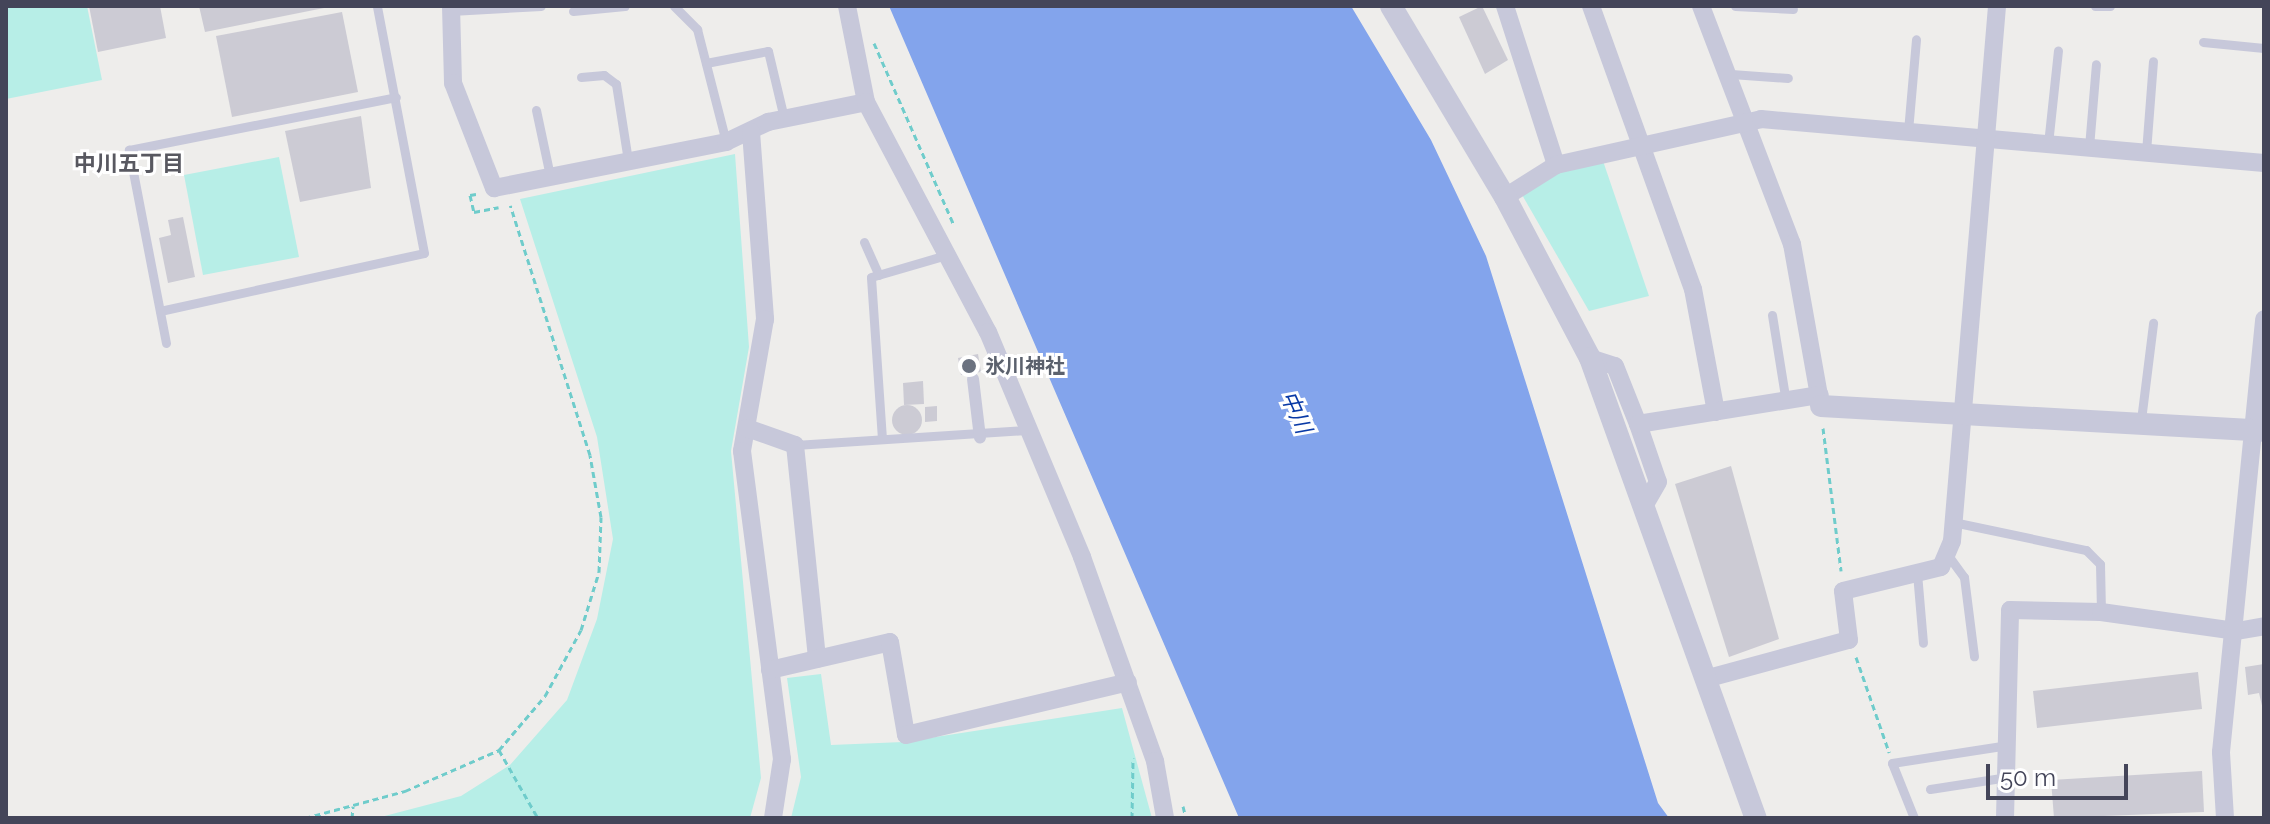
<!DOCTYPE html>
<meta charset="utf-8">
<style>
body{margin:0}
#map{position:relative;width:2270px;height:824px;overflow:hidden;background:#eeedeb;font-family:Raleway,"Noto Sans JP",sans-serif}
div>[style]{position:absolute}
.green>*{inset:0;background:#b7eee7}
.water>*{inset:0;background:#83a4ec}
.building>*{inset:0;background:#cccbd4}
.round{border-radius:50%}
.path>*{height:3px;margin-top:-1.5px;transform-origin:0;background:repeating-linear-gradient(90deg,#6fcccb 0 6px,transparent 0 10px)}
.service>*{height:9px;margin:-4.5px;padding:0 4.5px;transform-origin:4.5px;border-radius:4.5px;background:#c7c8da}
.pedestrian>*{height:12px;margin:-6px;padding:0 6px;transform-origin:6px;border-radius:6px;background:#c7c8da}
.minor>*{height:18px;margin:-9px;padding:0 9px;transform-origin:9px;border-radius:9px;background:#c7c8da}
.tertiary>*{height:22px;margin:-11px;padding:0 11px;transform-origin:11px;border-radius:11px;background:#c7c8da}
.dots>*{width:22px;height:22px;translate:-50% -50%;box-sizing:border-box;border:4px solid #fff;border-radius:50%}
span{translate:-50% -50%;white-space:nowrap;text-align:center;line-height:1.15;-webkit-text-stroke:6px #fff;paint-order:stroke}
.worship-label{font-size:20px;color:#5b616d;font-weight:700}
.left{translate:0 -50%;text-align:left}
.neighbourhood-label{font-size:22px;color:#585860;font-weight:700}
.water-label{font-size:22px;color:#0a3aa6;font-style:italic}
.frame{position:absolute;inset:0;border:8px solid #444559;pointer-events:none}
.scale{position:absolute;left:1986px;top:764px;width:142px;height:36px;box-sizing:border-box;border:4px solid #444559;border-top:0;padding-left:10px;font-size:24px;line-height:28px;white-space:nowrap;color:#444559;-webkit-text-stroke:6px #fff;paint-order:stroke}
</style>
<div id="map">
<div class="green">
<i style="clip-path:polygon(6px 6px,87px 6px,102px 80px,6px 99px)"></i>
<i style="clip-path:polygon(735px 154px,749px 347px,731px 451px,761px 778px,750px 818px,377px 818px,461px 796px,510px 765px,567px 700px,597px 619px,613px 539px,597px 437px,520px 199px)"></i>
<i style="clip-path:polygon(279px 157px,299px 257px,203px 275px,184px 175px)"></i>
<i style="clip-path:polygon(1602px 158px,1649px 296px,1589px 311px,1521px 193px,1557px 170px)"></i>
<i style="clip-path:polygon(821px 674px,831px 745px,903px 742px,1122px 708px,1152px 818px,791px 818px,801px 777px,787px 678px)"></i>
</div>
<div class="water">
<i style="clip-path:polygon(889px 6px,1351px 6px,1431px 140px,1486px 256px,1658px 803px,1669px 818px,1239px 818px)"></i>
</div>
<div class="building">
<i style="clip-path:polygon(89px 6px,160px 6px,166px 38px,98px 52px)"></i>
<i style="clip-path:polygon(199px 6px,329px 6px,329px 7px,205px 32px)"></i>
<i style="clip-path:polygon(1482px 6px,1508px 60px,1485px 74px,1459px 17px)"></i>
<i style="clip-path:polygon(342px 12px,358px 92px,232px 117px,216px 36px)"></i>
<i style="clip-path:polygon(361px 116px,371px 188px,300px 202px,285px 131px)"></i>
<i style="clip-path:polygon(183px 217px,195px 277px,168px 283px,159px 238px,171px 235px,168px 220px)"></i>
<i style="clip-path:polygon(978px 354px,981px 372px,961px 375px,958px 358px)"></i>
<i style="clip-path:polygon(923px 381px,924px 404px,904px 405px,903px 383px)"></i>
<i class="round" style="left:892px;top:405px;width:30px;height:30px"></i>
<i style="clip-path:polygon(937px 406px,937px 421px,925px 422px,925px 407px)"></i>
<i style="clip-path:polygon(1731px 466px,1779px 639px,1729px 657px,1675px 484px)"></i>
<i style="clip-path:polygon(2264px 664px,2264px 710px,2263px 710px,2259px 693px,2248px 695px,2245px 667px)"></i>
<i style="clip-path:polygon(2198px 672px,2202px 709px,2037px 728px,2033px 691px)"></i>
<i style="clip-path:polygon(2202px 771px,2204px 812px,2054px 818px,2051px 780px)"></i>
</div>
<div class="path">
<i style="left:874px;top:43px;width:197px;rotate:66.3deg"></i>
<i style="left:476px;top:194px;width:6px;rotate:171deg"></i>
<i style="left:470px;top:195px;width:17px;rotate:77deg"></i>
<i style="left:474px;top:212px;width:25px;rotate:-11deg"></i>
<i style="left:1823px;top:428px;width:144px;rotate:82.8deg"></i>
<i style="left:1856px;top:657px;width:101px;rotate:70.8deg"></i>
<i style="left:499px;top:750px;width:78px;rotate:60.2deg"></i>
<i style="left:1183px;top:806px;width:12px;rotate:76deg"></i>
<i style="left:305px;top:818px;width:104px;rotate:-15.1deg"></i>
<i style="left:405px;top:791px;width:103px;rotate:-23.6deg"></i>
<i style="left:499px;top:750px;width:71px;rotate:-49.6deg"></i>
<i style="left:545px;top:696px;width:75px;rotate:-61.4deg"></i>
<i style="left:581px;top:630px;width:61px;rotate:-72.8deg"></i>
<i style="left:599px;top:572px;width:55px;rotate:-87.9deg"></i>
<i style="left:601px;top:517px;width:63px;rotate:-100.1deg"></i>
<i style="left:590px;top:455px;width:262px;rotate:-107.7deg"></i>
<i style="left:352px;top:818px;width:12px;rotate:-85deg"></i>
<i style="left:1132px;top:818px;width:60px;rotate:-89deg"></i>
</div>
<div class="service">
<i style="left:674px;top:6px;width:33px;rotate:45deg"></i>
<i style="left:697px;top:29px;width:117px;rotate:75.6deg"></i>
<i style="left:1735px;top:6px;width:58px;rotate:3deg"></i>
<i style="left:2095px;top:6px;width:15px"></i>
<i style="left:451px;top:11px;width:90px;rotate:-3.2deg"></i>
<i style="left:573px;top:11px;width:52px;rotate:-5.5deg"></i>
<i style="left:2203px;top:42px;width:61px;rotate:5.6deg"></i>
<i style="left:706px;top:63px;width:63px;rotate:-11deg"></i>
<i style="left:768px;top:51px;width:69px;rotate:76.6deg"></i>
<i style="left:1731px;top:74px;width:57px;rotate:4deg"></i>
<i style="left:581px;top:77px;width:23px;rotate:-5deg"></i>
<i style="left:604px;top:75px;width:15px;rotate:37deg"></i>
<i style="left:616px;top:84px;width:78px;rotate:81.1deg"></i>
<i style="left:536px;top:110px;width:67px;rotate:78deg"></i>
<i style="left:1908px;top:131px;width:92px;rotate:-85deg"></i>
<i style="left:2048px;top:144px;width:94px;rotate:-83.9deg"></i>
<i style="left:2089px;top:147px;width:83px;rotate:-85.2deg"></i>
<i style="left:2146px;top:152px;width:91px;rotate:-85.6deg"></i>
<i style="left:864px;top:242px;width:36px;rotate:66deg"></i>
<i style="left:160px;top:311px;width:270px;rotate:-12.4deg"></i>
<i style="left:424px;top:253px;width:251px;rotate:-100.8deg"></i>
<i style="left:1772px;top:315px;width:88px;rotate:80.9deg"></i>
<i style="left:166px;top:343px;width:197px;rotate:-100.9deg"></i>
<i style="left:129px;top:150px;width:272px;rotate:-11.2deg"></i>
<i style="left:2141px;top:420px;width:98px;rotate:-82.9deg"></i>
<i style="left:882px;top:439px;width:162px;rotate:-93.9deg"></i>
<i style="left:871px;top:277px;width:78px;rotate:-16.3deg"></i>
<i style="left:795px;top:445px;width:235px;rotate:-3.7deg"></i>
<i style="left:1953px;top:522px;width:136px;rotate:11.9deg"></i>
<i style="left:2086px;top:550px;width:20px;rotate:45deg"></i>
<i style="left:2100px;top:564px;width:48px;rotate:88.8deg"></i>
<i style="left:1947px;top:554px;width:29px;rotate:54deg"></i>
<i style="left:1964px;top:577px;width:80px;rotate:82.8deg"></i>
<i style="left:1917px;top:573px;width:70px;rotate:85.1deg"></i>
<i style="left:1930px;top:789px;width:72px;rotate:-8.8deg"></i>
<i style="left:1914px;top:818px;width:59px;rotate:-111.8deg"></i>
<i style="left:1892px;top:763px;width:111px;rotate:-8.8deg"></i>
</div>
<div class="pedestrian">
<i style="left:973px;top:379px;width:59px;rotate:83.2deg"></i>
</div>
<div class="minor">
<i style="left:451px;top:6px;width:77px;rotate:88.5deg"></i>
<i style="left:453px;top:83px;width:113px;rotate:68.7deg"></i>
<i style="left:494px;top:188px;width:237px;rotate:-11.2deg"></i>
<i style="left:726px;top:142px;width:47px;rotate:-25.5deg"></i>
<i style="left:768px;top:122px;width:100px;rotate:-11.5deg"></i>
<i style="left:847px;top:6px;width:98px;rotate:78.8deg"></i>
<i style="left:866px;top:102px;width:260px;rotate:62.1deg"></i>
<i style="left:988px;top:332px;width:244px;rotate:67.3deg"></i>
<i style="left:1082px;top:557px;width:217px;rotate:70.3deg"></i>
<i style="left:1155px;top:761px;width:58px;rotate:80deg"></i>
<i style="left:1505px;top:6px;width:167px;rotate:72.2deg"></i>
<i style="left:1591px;top:6px;width:301px;rotate:70.2deg"></i>
<i style="left:1693px;top:289px;width:125px;rotate:79.4deg"></i>
<i style="left:1701px;top:6px;width:255px;rotate:69.1deg"></i>
<i style="left:1792px;top:244px;width:165px;rotate:79.9deg"></i>
<i style="left:751px;top:132px;width:188px;rotate:85.7deg"></i>
<i style="left:765px;top:319px;width:134px;rotate:99.9deg"></i>
<i style="left:742px;top:451px;width:311px;rotate:82.6deg"></i>
<i style="left:782px;top:759px;width:60px;rotate:98.7deg"></i>
<i style="left:1505px;top:197px;width:60px;rotate:-32.1deg"></i>
<i style="left:1556px;top:165px;width:210px;rotate:-12.6deg"></i>
<i style="left:1761px;top:119px;width:505px;rotate:5deg"></i>
<i style="left:1590px;top:358px;width:26px;rotate:18deg"></i>
<i style="left:1615px;top:366px;width:62px;rotate:68.4deg"></i>
<i style="left:1638px;top:424px;width:61px;rotate:71deg"></i>
<i style="left:1658px;top:482px;width:30px;rotate:120deg"></i>
<i style="left:1638px;top:424px;width:184px;rotate:-9.1deg"></i>
<i style="left:747px;top:428px;width:51px;rotate:19.5deg"></i>
<i style="left:795px;top:445px;width:215px;rotate:84.1deg"></i>
<i style="left:770px;top:670px;width:123px;rotate:-13.1deg"></i>
<i style="left:890px;top:642px;width:94px;rotate:80.2deg"></i>
<i style="left:906px;top:735px;width:228px;rotate:-13.4deg"></i>
<i style="left:1705px;top:679px;width:149px;rotate:-15.2deg"></i>
<i style="left:1849px;top:640px;width:49px;rotate:-97deg"></i>
<i style="left:1843px;top:591px;width:101px;rotate:-13.8deg"></i>
<i style="left:1941px;top:567px;width:28px;rotate:-67deg"></i>
<i style="left:1952px;top:541px;width:537px;rotate:-85.19deg"></i>
<i style="left:2005px;top:818px;width:208px;rotate:-88.6deg"></i>
<i style="left:2010px;top:610px;width:91px;rotate:1.3deg"></i>
<i style="left:2101px;top:612px;width:137px;rotate:8deg"></i>
<i style="left:2237px;top:631px;width:27px;rotate:-10deg"></i>
<i style="left:2225px;top:818px;width:66px;rotate:-93.5deg"></i>
<i style="left:2221px;top:752px;width:435px;rotate:-84.3deg"></i>
</div>
<div class="tertiary">
<i style="left:1391px;top:6px;width:222px;rotate:59.2deg"></i>
<i style="left:1505px;top:197px;width:182px;rotate:62.2deg"></i>
<i style="left:1590px;top:358px;width:489px;rotate:70.2deg"></i>
<i style="left:1821px;top:406px;width:444px;rotate:3.2deg"></i>
</div>
<div class="dots">
<i style="left:969px;top:366px;background:#6b7280"></i>
</div>
<div class="worship-label">
<span class="left" style="left:985px;top:366px">氷川神社</span>
</div>
<div class="neighbourhood-label">
<span style="left:129px;top:164px">中川五丁目</span>
</div>
<div class="water-label">
<span style="left:1296px;top:412px;rotate:66deg">中川</span>
</div>
<div class="frame"></div>
<div class="scale">50 m</div>
</div>
